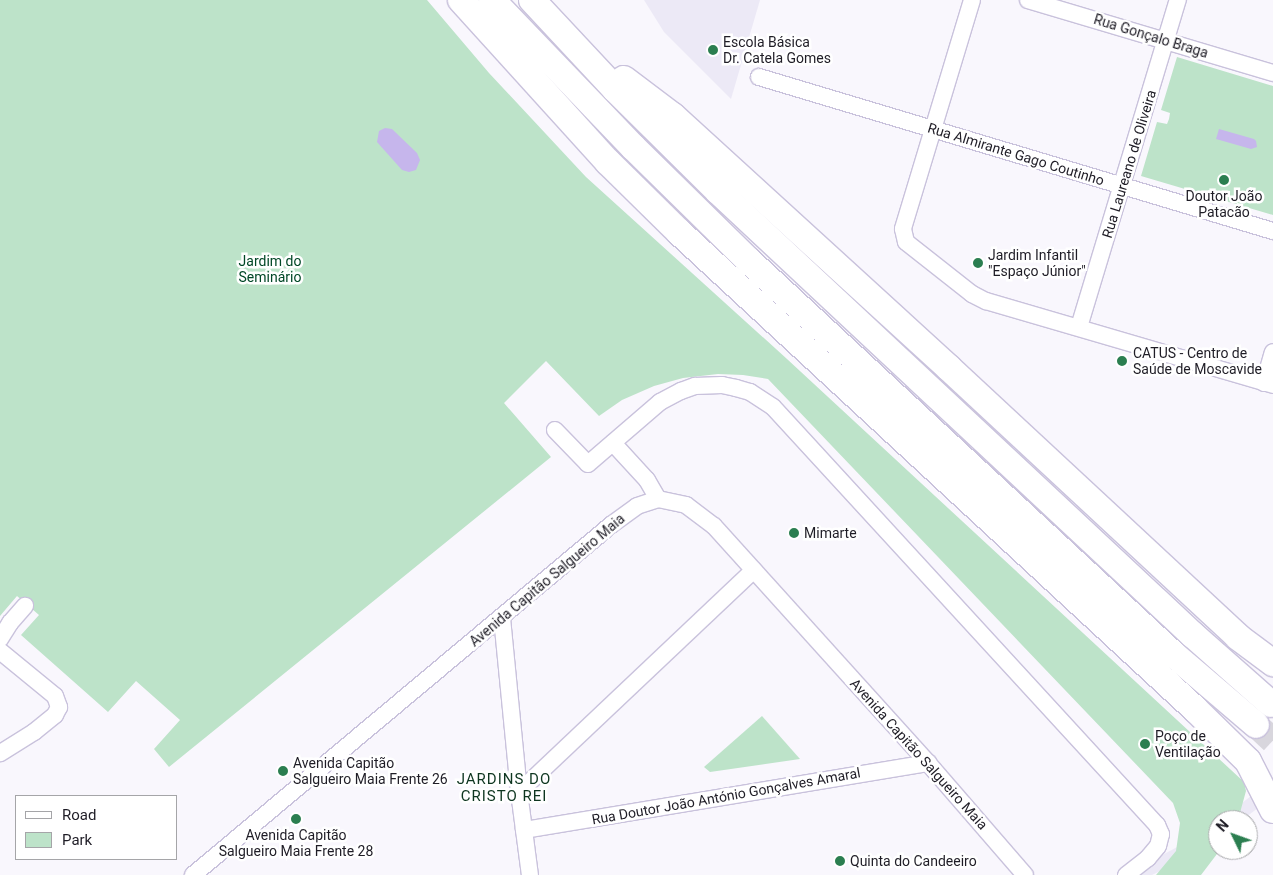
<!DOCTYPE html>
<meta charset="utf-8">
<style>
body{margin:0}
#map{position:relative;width:1273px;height:875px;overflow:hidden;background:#f9f7fd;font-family:Roboto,sans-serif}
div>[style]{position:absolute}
.built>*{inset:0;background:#ece9f6}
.green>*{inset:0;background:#bde3c9}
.water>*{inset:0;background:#c6b6ec}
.trunk-tunnel>*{height:26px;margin-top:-13px;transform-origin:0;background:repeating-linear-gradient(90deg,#d8d6dd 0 26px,transparent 0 39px)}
.roads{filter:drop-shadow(1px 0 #c9c2dc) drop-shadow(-1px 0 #c9c2dc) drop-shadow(0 1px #c9c2dc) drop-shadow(0 -1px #c9c2dc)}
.minor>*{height:16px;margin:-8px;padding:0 8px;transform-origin:8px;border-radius:8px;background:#fff}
.trunk>*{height:26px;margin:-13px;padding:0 13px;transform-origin:13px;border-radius:13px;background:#fff}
.dots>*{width:14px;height:14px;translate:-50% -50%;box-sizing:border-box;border:2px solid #fff;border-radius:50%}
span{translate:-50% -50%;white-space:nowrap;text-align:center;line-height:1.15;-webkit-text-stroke:5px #fff;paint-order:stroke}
.street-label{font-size:14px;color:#1f1d26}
.poi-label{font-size:14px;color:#1f1d26}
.left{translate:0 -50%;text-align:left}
.park-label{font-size:14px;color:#004726}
.neighbourhood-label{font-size:15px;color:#0e3620;letter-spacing:1px}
.legend{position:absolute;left:15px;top:795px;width:162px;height:65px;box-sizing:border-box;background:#fff;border:1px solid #a5a5a8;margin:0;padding:6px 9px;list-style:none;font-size:15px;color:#1f1d26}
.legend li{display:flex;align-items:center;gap:10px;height:25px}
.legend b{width:25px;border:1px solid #a5a5a8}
.north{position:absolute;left:1208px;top:810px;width:50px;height:50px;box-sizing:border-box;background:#fff;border:1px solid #a5a5a8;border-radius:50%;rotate:312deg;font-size:14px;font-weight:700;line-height:20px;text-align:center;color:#1f1d26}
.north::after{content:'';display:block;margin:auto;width:18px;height:22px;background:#2b7e50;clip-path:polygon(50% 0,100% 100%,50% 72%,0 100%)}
</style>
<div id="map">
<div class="built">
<i style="clip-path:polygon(644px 0,760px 0,731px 99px,664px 32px)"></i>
<i style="clip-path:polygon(1273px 779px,1273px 796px,1266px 802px,1242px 820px,1220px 820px)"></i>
<i style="clip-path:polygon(1194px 838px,1166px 868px,1152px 875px,1125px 875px)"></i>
</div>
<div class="green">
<i style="clip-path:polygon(0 0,427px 0,489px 73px,586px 177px,787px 359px,1244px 782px,1246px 791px,1238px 820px,1218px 820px,1218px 850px,1220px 850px,1201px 875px,1156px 875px,1176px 851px,1180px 823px,1173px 803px,768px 379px,743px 375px,718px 374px,683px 378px,654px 386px,622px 400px,599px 416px,546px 361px,504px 403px,551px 457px,169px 767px,154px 749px,180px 720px,136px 681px,108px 712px,21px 635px,39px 615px,17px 596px,0 616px)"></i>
<i style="clip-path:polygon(1177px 57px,1273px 86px,1273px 215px,1141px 176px,1157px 122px,1167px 124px,1169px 119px,1170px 113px,1161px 110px)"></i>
<i style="clip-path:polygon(762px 716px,800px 759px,710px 772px,704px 767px)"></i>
</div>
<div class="water">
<i style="clip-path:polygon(385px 128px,392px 129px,417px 153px,420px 160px,416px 170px,409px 172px,402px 170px,377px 142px,379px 131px)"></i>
<i style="clip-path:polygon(1219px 129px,1254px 139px,1256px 141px,1257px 147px,1251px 149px,1216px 139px)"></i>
</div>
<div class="trunk-tunnel">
<i style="left:1256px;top:725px;width:23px;rotate:43deg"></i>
</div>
<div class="roads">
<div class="minor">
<i style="left:972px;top:0;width:239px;rotate:106.8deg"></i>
<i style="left:903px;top:229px;width:13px;rotate:77deg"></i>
<i style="left:906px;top:242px;width:84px;rotate:38.2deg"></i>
<i style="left:972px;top:294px;width:16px;rotate:27deg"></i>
<i style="left:986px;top:301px;width:299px;rotate:16.3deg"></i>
<i style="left:1028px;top:0;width:256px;rotate:16.6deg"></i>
<i style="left:759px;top:77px;width:537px;rotate:16.68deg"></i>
<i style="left:1079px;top:327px;width:342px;rotate:-73.2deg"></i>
<i style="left:1264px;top:383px;width:32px;rotate:-74deg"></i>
<i style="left:555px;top:430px;width:47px;rotate:45.9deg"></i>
<i style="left:588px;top:464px;width:95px;rotate:-40.7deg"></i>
<i style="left:660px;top:402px;width:24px;rotate:-28deg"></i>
<i style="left:681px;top:391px;width:15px;rotate:-20deg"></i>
<i style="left:695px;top:386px;width:27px;rotate:-2deg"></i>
<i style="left:722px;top:385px;width:14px;rotate:12deg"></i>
<i style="left:736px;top:388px;width:15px;rotate:16deg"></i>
<i style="left:750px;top:392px;width:27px;rotate:33deg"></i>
<i style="left:773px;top:407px;width:568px;rotate:47.43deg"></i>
<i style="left:1157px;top:825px;width:10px;rotate:66deg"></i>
<i style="left:1161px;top:834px;width:12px;rotate:104deg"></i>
<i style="left:1158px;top:846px;width:16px;rotate:130deg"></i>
<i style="left:1148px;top:858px;width:28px;rotate:142deg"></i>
<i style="left:613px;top:443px;width:50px;rotate:47.4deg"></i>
<i style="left:647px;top:480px;width:22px;rotate:60deg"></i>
<i style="left:502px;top:618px;width:175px;rotate:84.4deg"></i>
<i style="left:519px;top:792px;width:84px;rotate:82.5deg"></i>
<i style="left:0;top:639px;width:19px;rotate:-58deg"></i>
<i style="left:10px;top:623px;width:23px;rotate:-49deg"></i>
<i style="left:0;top:651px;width:71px;rotate:39.3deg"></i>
<i style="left:55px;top:696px;width:12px;rotate:70deg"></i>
<i style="left:59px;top:707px;width:9px;rotate:117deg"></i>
<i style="left:55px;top:715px;width:27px;rotate:141deg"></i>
<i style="left:34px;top:732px;width:40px;rotate:148deg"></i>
<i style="left:519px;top:792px;width:323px;rotate:-43.4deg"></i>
<i style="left:524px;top:830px;width:410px;rotate:-9.4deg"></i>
<i style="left:193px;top:875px;width:545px;rotate:-39.94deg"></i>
<i style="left:611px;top:525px;width:32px;rotate:-36deg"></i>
<i style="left:637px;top:506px;width:22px;rotate:-18deg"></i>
<i style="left:658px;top:499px;width:29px;rotate:12deg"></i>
<i style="left:686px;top:505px;width:35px;rotate:37deg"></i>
<i style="left:714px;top:526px;width:319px;rotate:47.9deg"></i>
<i style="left:928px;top:763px;width:148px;rotate:49.1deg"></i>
</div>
<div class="trunk">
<i style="left:461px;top:0;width:219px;rotate:47.8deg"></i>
<i style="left:608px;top:162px;width:100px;rotate:44.6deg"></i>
<i style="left:679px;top:232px;width:703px;rotate:42.75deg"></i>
<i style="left:1195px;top:709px;width:74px;rotate:44.5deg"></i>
<i style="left:1248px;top:761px;width:55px;rotate:63deg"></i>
<i style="left:492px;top:0;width:204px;rotate:46.2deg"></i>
<i style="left:633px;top:147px;width:163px;rotate:44.5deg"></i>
<i style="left:749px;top:261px;width:578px;rotate:42.83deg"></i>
<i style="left:1173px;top:654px;width:109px;rotate:40.5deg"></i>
<i style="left:532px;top:0;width:122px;rotate:47deg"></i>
<i style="left:615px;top:89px;width:145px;rotate:44.7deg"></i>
<i style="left:718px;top:191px;width:650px;rotate:43.07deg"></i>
<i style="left:1193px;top:635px;width:104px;rotate:41.5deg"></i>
<i style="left:624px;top:79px;width:61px;rotate:37.1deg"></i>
<i style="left:673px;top:116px;width:374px;rotate:42.4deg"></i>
<i style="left:949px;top:368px;width:395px;rotate:42.9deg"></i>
<i style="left:1238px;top:637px;width:44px;rotate:36.6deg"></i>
</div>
</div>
<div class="dots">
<i style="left:713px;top:50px;background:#2b7e50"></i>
<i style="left:1224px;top:180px;background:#2b7e50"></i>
<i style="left:978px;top:263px;background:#2b7e50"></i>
<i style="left:1122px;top:361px;background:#2b7e50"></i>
<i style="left:794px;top:533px;background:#2b7e50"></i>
<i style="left:1145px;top:744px;background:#2b7e50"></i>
<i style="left:283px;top:771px;background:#2b7e50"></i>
<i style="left:296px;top:819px;background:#2b7e50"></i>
<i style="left:840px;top:861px;background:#2b7e50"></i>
</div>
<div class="street-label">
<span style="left:1151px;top:36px;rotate:17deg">Rua Gonçalo Braga</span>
<span style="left:1016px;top:154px;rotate:17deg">Rua Almirante Gago Coutinho</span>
<span style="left:1129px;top:164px;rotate:-73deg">Rua Laureano de Oliveira</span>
<span style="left:547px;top:580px;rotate:-40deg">Avenida Capitão Salgueiro Maia</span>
<span style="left:919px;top:754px;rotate:48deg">Avenida Capitão Salgueiro Maia</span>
<span style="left:726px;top:796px;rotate:-10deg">Rua Doutor João António Gonçalves Amaral</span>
</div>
<div class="poi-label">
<span class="left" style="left:723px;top:50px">Escola Básica<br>Dr. Catela Gomes</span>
<span style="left:1224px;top:204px">Doutor João<br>Patacão</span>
<span class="left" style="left:988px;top:263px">Jardim Infantil<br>"Espaço Júnior"</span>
<span class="left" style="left:1133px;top:361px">CATUS - Centro de<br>Saúde de Moscavide</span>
<span class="left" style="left:804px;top:533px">Mimarte</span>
<span class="left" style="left:1155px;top:744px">Poço de<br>Ventilação</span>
<span class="left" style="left:293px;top:771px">Avenida Capitão<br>Salgueiro Maia Frente 26</span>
<span style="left:296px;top:843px">Avenida Capitão<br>Salgueiro Maia Frente 28</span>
<span class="left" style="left:850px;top:861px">Quinta do Candeeiro</span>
</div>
<div class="park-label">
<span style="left:270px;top:269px">Jardim do<br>Seminário</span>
</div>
<div class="neighbourhood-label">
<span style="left:504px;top:788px">JARDINS DO<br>CRISTO REI</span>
</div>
<ul class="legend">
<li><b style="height:6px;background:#fff"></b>Road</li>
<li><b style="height:14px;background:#bde3c9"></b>Park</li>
</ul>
<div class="north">N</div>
</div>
